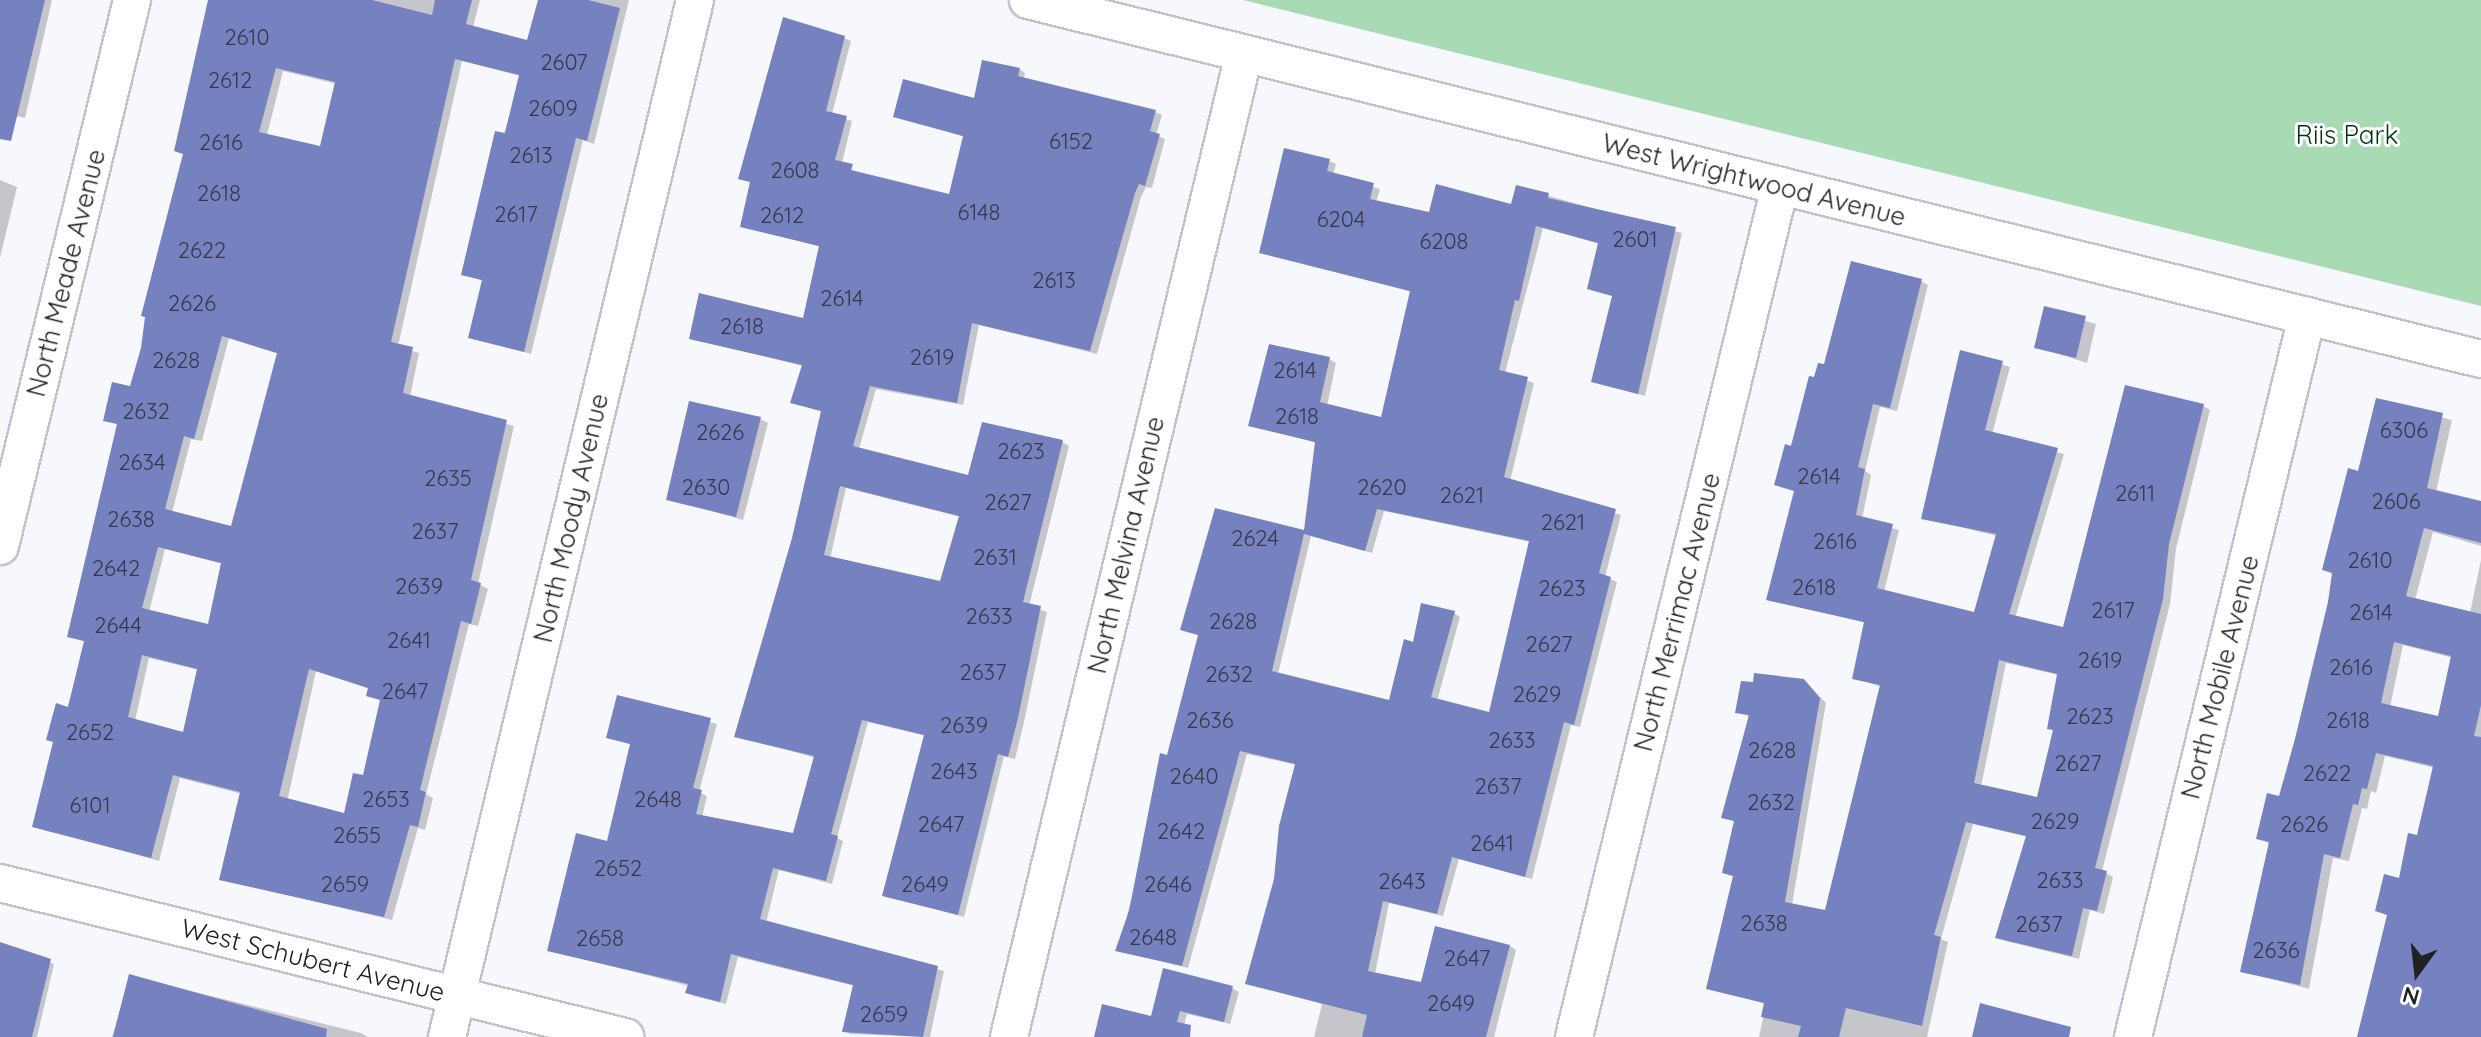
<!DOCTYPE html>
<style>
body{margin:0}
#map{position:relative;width:2481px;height:1037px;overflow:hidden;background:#f7f8fe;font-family:Quicksand,sans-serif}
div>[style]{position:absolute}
.green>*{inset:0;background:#a8dbb4}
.shadow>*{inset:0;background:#0003}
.building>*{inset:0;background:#7682c0}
.roads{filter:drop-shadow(2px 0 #c3c4cb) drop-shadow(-2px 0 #c3c4cb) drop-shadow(0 2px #c3c4cb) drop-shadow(0 -2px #c3c4cb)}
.street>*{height:36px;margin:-18px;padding:0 18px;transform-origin:18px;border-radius:18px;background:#fff}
span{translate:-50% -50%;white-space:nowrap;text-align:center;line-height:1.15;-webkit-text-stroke:6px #fff;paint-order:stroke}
.number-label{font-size:22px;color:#36394b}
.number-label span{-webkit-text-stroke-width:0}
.park-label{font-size:26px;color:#003316}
.street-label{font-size:26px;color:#202124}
.north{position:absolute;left:2377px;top:933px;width:80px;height:80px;-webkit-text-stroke:6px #fff;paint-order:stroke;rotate:195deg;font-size:22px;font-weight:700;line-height:32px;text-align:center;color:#202124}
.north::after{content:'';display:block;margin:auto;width:28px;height:36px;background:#202124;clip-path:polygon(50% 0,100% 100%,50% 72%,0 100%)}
</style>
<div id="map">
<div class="green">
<i style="clip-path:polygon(1243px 0,2481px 0,2481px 306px)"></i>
</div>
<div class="shadow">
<i style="clip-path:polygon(0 0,52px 0,25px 118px,0 112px)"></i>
<i style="clip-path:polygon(evenodd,211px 0,480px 0,473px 27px,529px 42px,540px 0,629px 0,594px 144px,583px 140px,531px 354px,470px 337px,483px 281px,463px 274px,521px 76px,462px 61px,398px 346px,419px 353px,410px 397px,514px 426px,478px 584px,488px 589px,478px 626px,469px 624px,426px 794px,433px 798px,425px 830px,418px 828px,392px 920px,221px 879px,242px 794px,180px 778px,159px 861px,34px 826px,86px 642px,69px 636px,118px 425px,106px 420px,132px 388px,143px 349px,185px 155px,176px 150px,211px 0,283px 71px,337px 84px,322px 149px,267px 135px,283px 71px,211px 0,229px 338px,279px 354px,233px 529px,172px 513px,191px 439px,202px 441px,229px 338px,211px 0,165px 549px,223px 564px,209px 626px,149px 612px,165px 549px,211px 0,149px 658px,199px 670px,185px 735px,135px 721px,149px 658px,211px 0,316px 671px,370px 689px,368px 695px,382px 701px,365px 778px,345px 815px,287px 802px,316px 671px)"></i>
<i style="clip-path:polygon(evenodd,844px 38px,851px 41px,832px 114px,852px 121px,842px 163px,857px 173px,950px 197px,965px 137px,895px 116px,975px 101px,1019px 69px,1025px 73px,1024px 79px,1155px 112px,1162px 115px,1156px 135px,1165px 139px,1152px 188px,1146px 187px,1141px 197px,1097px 354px,979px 325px,963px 405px,876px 389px,859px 449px,970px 477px,1062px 442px,1069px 446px,1029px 606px,1047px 612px,1024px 722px,1015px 759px,1004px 756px,964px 917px,885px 895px,926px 736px,868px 722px,837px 838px,843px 841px,832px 884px,779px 870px,766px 923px,944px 971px,930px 1037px,850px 1034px,844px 1031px,855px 986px,738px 957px,726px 1004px,694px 996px,688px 992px,689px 986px,549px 950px,608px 843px,632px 745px,609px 737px,618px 697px,717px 724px,699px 792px,707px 796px,702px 817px,795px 836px,816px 758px,737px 736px,794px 538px,822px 412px,793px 402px,803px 366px,691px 338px,804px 320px,821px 247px,742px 226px,752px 183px,741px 178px,844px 38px,846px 488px,961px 517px,941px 583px,830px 559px,846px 488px)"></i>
<i style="clip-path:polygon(evenodd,1329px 161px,1336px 164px,1333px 175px,1380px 189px,1376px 202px,1430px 215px,1513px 207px,1517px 187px,1682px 233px,1645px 396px,1593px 382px,1614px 296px,1589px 288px,1600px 244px,1543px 228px,1505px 373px,1534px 383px,1510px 481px,1621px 515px,1605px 577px,1617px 582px,1580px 727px,1571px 725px,1532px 879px,1459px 859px,1443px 916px,1389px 903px,1375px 974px,1423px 984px,1437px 928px,1510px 946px,1516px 950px,1494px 1037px,1314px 1037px,1322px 1004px,1247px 983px,1276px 879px,1297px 765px,1247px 754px,1188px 968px,1118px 950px,1200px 636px,1183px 630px,1305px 532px,1317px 443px,1250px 425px,1329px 359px,1336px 363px,1327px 406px,1382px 419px,1412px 292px,1261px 252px,1329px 161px,1384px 511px,1531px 542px,1490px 715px,1437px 701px,1460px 617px,1454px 613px,1414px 644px,1390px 703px,1278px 674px,1311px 536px,1372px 553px,1384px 511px)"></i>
<i style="clip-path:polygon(0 180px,17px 187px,0 258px)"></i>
<i style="clip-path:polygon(evenodd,1921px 281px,1928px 285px,1897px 411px,1880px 407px,1865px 471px,1871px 475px,1862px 519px,1899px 530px,1884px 592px,1975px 614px,1997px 536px,1924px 518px,1961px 352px,2010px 367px,1992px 434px,2064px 454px,2015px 618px,2064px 630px,2203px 406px,2210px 410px,2176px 549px,2170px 604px,2102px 871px,2113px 877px,2104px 914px,2090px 910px,2079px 959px,2005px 941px,1998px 937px,2028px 837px,1973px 824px,1941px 939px,1948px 942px,1927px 1037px,1759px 1037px,1766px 1004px,1709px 988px,1735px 877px,1724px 872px,1736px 822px,1723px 817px,1750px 717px,1737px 712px,1804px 681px,1826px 703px,1792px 905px,1827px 912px,1882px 687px,1854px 678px,1866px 623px,1768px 599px,1796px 492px,1776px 484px,1816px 380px,1921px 281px,2006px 663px,2059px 675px,2049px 728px,2055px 731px,2039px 800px,1981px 787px,2006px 663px)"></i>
<i style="clip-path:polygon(2046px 309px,2096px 324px,2087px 363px,2037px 347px)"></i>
<i style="clip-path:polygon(evenodd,2377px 401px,2452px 420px,2436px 492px,2481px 503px,2481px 546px,2433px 532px,2415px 600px,2470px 613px,2481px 560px,2481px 1037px,2362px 1037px,2389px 916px,2377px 910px,2400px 880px,2418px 837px,2435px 768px,2385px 756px,2376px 793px,2371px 791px,2367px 809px,2362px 808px,2349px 861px,2333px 858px,2309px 989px,2242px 971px,2270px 844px,2258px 838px,2280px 798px,2330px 602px,2334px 575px,2324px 569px,2360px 473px,2377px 401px,2403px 645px,2453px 658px,2439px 719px,2390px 707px,2403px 645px)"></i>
<i style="clip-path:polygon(760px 419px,768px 423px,743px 520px,669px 499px)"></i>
<i style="clip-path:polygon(0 945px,54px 964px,37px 1037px,0 1037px)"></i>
<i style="clip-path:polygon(130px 976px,361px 1033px,368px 1037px,112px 1037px)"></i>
<i style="clip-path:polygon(1232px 988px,1239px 992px,1230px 1024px,1187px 1014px,1181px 1037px,1094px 1037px,1103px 1007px,1152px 1018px)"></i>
</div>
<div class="building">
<i style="clip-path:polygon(0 0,45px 0,11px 141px,0 139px)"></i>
<i style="clip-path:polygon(evenodd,208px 0,372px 0,432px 15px,435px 0,472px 0,466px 24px,527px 40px,538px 0,588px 0,620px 8px,587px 141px,576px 138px,524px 352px,468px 338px,482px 280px,461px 275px,495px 131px,505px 133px,519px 75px,455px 59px,391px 342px,413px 347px,403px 393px,507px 420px,471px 580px,481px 583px,471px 624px,461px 621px,420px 790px,426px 792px,418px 827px,410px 825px,384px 917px,219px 880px,240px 792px,173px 775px,151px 858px,32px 827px,53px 742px,46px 740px,56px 703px,68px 707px,84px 641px,67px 637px,117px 424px,103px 421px,112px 382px,130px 386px,141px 348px,145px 317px,141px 316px,183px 154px,174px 151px,208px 0,276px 68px,335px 82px,320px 146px,259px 132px,276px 68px,208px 0,222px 336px,277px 353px,231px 526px,165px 509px,184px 436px,194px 439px,222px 336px,208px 0,158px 547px,221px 563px,208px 624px,142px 608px,158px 547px,208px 0,142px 655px,197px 669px,183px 732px,128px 717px,142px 655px,208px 0,309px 669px,368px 688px,366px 696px,380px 700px,363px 775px,353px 773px,344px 813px,279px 796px,309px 669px)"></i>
<i style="clip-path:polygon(evenodd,783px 17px,845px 36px,826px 111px,847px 116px,835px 160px,853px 164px,851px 170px,949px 194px,963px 136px,893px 117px,903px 79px,974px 98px,982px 60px,1020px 68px,1018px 76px,1156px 110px,1150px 131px,1160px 134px,1145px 186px,1139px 184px,1135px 193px,1090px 351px,972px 323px,957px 403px,870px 386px,853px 446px,968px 475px,982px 422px,1063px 440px,1023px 602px,1041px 606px,1018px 718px,1008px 757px,998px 754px,958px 915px,882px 896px,924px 735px,862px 720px,831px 834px,838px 836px,826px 881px,773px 868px,760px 919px,938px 966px,923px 1037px,842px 1032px,853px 985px,731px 954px,720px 1002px,685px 993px,688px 984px,547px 951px,576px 833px,607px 841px,630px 744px,606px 738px,617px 695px,711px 718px,693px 788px,702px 790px,696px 814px,793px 833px,814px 756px,734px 737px,792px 538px,821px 411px,790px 403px,802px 365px,689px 339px,699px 293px,803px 318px,819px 246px,740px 227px,750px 182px,738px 179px,783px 17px,840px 486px,959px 516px,940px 581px,824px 555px,840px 486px)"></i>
<i style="clip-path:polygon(evenodd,1284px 148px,1330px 159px,1327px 171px,1374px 183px,1370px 199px,1429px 212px,1436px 184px,1511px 204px,1516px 185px,1549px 193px,1548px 198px,1676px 227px,1638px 394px,1591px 382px,1612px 296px,1587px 289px,1598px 243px,1536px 226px,1519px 301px,1515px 300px,1499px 370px,1528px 377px,1504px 477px,1616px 509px,1599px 573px,1611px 577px,1574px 725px,1564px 722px,1525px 877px,1452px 857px,1437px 914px,1383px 901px,1368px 971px,1421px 982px,1435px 926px,1510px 945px,1486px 1037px,1362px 1037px,1367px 1015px,1245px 984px,1274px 879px,1279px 826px,1295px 764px,1240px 751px,1182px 966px,1115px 951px,1129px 911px,1160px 753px,1167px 755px,1198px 635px,1180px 630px,1215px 508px,1304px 530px,1315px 442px,1248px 426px,1269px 344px,1330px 357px,1320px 402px,1381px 417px,1410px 291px,1259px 253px,1284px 148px,1377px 509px,1529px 541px,1489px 712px,1431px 697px,1455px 611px,1421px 603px,1413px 642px,1404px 639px,1389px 700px,1272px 671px,1304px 534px,1365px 551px,1377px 509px)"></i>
<i style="clip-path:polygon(evenodd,1851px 261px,1922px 279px,1890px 408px,1873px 404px,1858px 467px,1865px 469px,1856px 515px,1893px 524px,1877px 588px,1974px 612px,1996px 534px,1921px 519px,1960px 350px,2003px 361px,1985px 430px,2058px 448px,2009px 614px,2063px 627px,2125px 385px,2204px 404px,2169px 544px,2163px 599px,2095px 868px,2107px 871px,2097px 911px,2083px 908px,2072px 956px,1995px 938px,2026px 836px,1966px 822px,1934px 935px,1941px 937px,1922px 1026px,1846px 1008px,1839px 1037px,1798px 1037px,1801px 1026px,1761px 1017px,1764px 1003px,1706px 989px,1733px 876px,1722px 873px,1734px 821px,1721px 818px,1749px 715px,1735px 713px,1741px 681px,1753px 682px,1754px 673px,1804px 679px,1820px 698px,1785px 902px,1825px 910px,1880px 685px,1852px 679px,1864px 622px,1766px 600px,1794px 491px,1774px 485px,1785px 444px,1791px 446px,1809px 376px,1814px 377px,1818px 363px,1824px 364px,1851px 261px,1999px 660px,2057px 674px,2047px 729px,2053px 730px,2037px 797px,1974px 783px,1999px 660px)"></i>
<i style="clip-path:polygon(2044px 306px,2086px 316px,2076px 358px,2034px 348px)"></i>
<i style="clip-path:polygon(evenodd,2376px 398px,2443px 413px,2427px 488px,2481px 501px,2481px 543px,2424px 528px,2406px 596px,2481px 614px,2481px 705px,2474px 736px,2481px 737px,2481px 1037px,2357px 1037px,2387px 915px,2375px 911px,2384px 874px,2399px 878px,2408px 833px,2417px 835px,2433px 766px,2376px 753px,2367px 789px,2362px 788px,2358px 805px,2353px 804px,2340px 858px,2324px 854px,2300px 985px,2240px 972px,2269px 842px,2256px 839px,2267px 793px,2279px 796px,2295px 739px,2328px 602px,2332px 573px,2322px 570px,2348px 468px,2358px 471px,2376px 398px,2394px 642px,2451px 656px,2438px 716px,2381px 703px,2394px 642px)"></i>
<i style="clip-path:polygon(689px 401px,761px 417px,736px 517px,666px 500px)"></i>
<i style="clip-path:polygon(0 942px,51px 959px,32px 1037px,0 1037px)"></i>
<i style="clip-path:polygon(1163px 968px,1233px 986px,1224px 1022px,1180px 1011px,1177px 1022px,1191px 1025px,1190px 1037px,1094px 1037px,1102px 1004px,1151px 1016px)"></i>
<i style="clip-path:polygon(129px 974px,327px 1029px,326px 1037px,113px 1037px)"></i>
<i style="clip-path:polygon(1980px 1003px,2071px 1027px,2069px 1037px,1972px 1037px)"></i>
</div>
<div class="roads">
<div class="street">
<i style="left:1028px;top:0;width:1497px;rotate:13.88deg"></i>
<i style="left:0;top:546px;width:562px;rotate:-76.41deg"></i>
<i style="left:0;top:883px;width:644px;rotate:13.84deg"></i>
<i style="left:447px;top:1037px;width:1066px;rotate:-76.55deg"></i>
<i style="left:1009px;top:1037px;width:1011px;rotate:-76.55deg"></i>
<i style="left:1574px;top:1037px;width:876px;rotate:-76.39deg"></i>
<i style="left:2133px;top:1037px;width:742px;rotate:-76.43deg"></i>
</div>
</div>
<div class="number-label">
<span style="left:247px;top:38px">2610</span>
<span style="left:564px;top:63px">2607</span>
<span style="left:230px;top:81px">2612</span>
<span style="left:553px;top:109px">2609</span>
<span style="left:1071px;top:142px">6152</span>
<span style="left:221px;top:143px">2616</span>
<span style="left:531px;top:156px">2613</span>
<span style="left:795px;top:171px">2608</span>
<span style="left:219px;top:194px">2618</span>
<span style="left:979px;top:213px">6148</span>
<span style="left:516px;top:215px">2617</span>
<span style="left:782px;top:216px">2612</span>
<span style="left:1341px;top:220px">6204</span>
<span style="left:1635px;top:240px">2601</span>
<span style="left:1444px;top:242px">6208</span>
<span style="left:202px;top:251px">2622</span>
<span style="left:1054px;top:281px">2613</span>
<span style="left:842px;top:299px">2614</span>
<span style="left:192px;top:304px">2626</span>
<span style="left:742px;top:327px">2618</span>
<span style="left:932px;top:358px">2619</span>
<span style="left:176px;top:361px">2628</span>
<span style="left:1295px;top:371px">2614</span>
<span style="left:146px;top:412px">2632</span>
<span style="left:1297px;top:417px">2618</span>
<span style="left:2404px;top:431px">6306</span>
<span style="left:720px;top:433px">2626</span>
<span style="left:1021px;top:452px">2623</span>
<span style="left:142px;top:463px">2634</span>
<span style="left:1819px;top:477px">2614</span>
<span style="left:448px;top:479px">2635</span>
<span style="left:706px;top:488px">2630</span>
<span style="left:1382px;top:488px">2620</span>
<span style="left:2135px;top:494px">2611</span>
<span style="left:1462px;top:496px">2621</span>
<span style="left:2396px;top:502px">2606</span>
<span style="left:1008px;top:503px">2627</span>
<span style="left:131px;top:520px">2638</span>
<span style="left:1563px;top:523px">2621</span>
<span style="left:435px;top:532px">2637</span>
<span style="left:1255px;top:539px">2624</span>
<span style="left:1835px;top:542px">2616</span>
<span style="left:995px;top:558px">2631</span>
<span style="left:2370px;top:561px">2610</span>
<span style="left:116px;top:569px">2642</span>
<span style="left:419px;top:587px">2639</span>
<span style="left:1814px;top:588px">2618</span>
<span style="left:1562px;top:589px">2623</span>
<span style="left:2113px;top:611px">2617</span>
<span style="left:2371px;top:613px">2614</span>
<span style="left:989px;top:617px">2633</span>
<span style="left:1233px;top:622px">2628</span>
<span style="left:118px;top:626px">2644</span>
<span style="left:409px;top:641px">2641</span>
<span style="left:1549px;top:645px">2627</span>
<span style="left:2100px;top:661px">2619</span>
<span style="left:2351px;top:668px">2616</span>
<span style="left:983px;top:673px">2637</span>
<span style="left:1229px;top:675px">2632</span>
<span style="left:405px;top:692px">2647</span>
<span style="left:1537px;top:695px">2629</span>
<span style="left:2090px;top:717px">2623</span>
<span style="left:1210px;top:721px">2636</span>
<span style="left:2348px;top:721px">2618</span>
<span style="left:964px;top:726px">2639</span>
<span style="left:90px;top:733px">2652</span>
<span style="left:1512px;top:741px">2633</span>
<span style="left:1772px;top:751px">2628</span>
<span style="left:2078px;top:764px">2627</span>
<span style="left:954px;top:772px">2643</span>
<span style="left:2327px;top:774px">2622</span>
<span style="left:1194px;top:777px">2640</span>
<span style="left:1498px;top:787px">2637</span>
<span style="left:386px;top:800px">2653</span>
<span style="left:658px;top:800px">2648</span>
<span style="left:1771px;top:803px">2632</span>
<span style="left:90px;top:806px">6101</span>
<span style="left:2055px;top:822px">2629</span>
<span style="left:941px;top:825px">2647</span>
<span style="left:2304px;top:825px">2626</span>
<span style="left:1181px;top:832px">2642</span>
<span style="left:357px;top:836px">2655</span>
<span style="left:1492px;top:844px">2641</span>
<span style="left:618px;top:869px">2652</span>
<span style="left:2060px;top:881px">2633</span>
<span style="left:1402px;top:882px">2643</span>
<span style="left:345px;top:885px">2659</span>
<span style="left:925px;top:885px">2649</span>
<span style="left:1168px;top:885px">2646</span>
<span style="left:1764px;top:924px">2638</span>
<span style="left:2039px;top:925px">2637</span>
<span style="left:1153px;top:938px">2648</span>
<span style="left:600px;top:939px">2658</span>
<span style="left:2276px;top:951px">2636</span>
<span style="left:1467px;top:959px">2647</span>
<span style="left:1451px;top:1004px">2649</span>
<span style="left:884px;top:1015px">2659</span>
</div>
<div class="park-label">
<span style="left:2347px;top:135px">Riis Park</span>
</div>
<div class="street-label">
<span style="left:1754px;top:180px;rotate:14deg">West Wrightwood Avenue</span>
<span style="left:66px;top:273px;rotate:-76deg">North Meade Avenue</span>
<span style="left:571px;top:518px;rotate:-77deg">North Moody Avenue</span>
<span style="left:1126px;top:545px;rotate:-77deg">North Melvina Avenue</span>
<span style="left:1677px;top:612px;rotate:-76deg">North Merrimac Avenue</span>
<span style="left:2220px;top:677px;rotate:-76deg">North Mobile Avenue</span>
<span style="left:313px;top:960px;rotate:14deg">West Schubert Avenue</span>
</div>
<div class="north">N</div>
</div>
